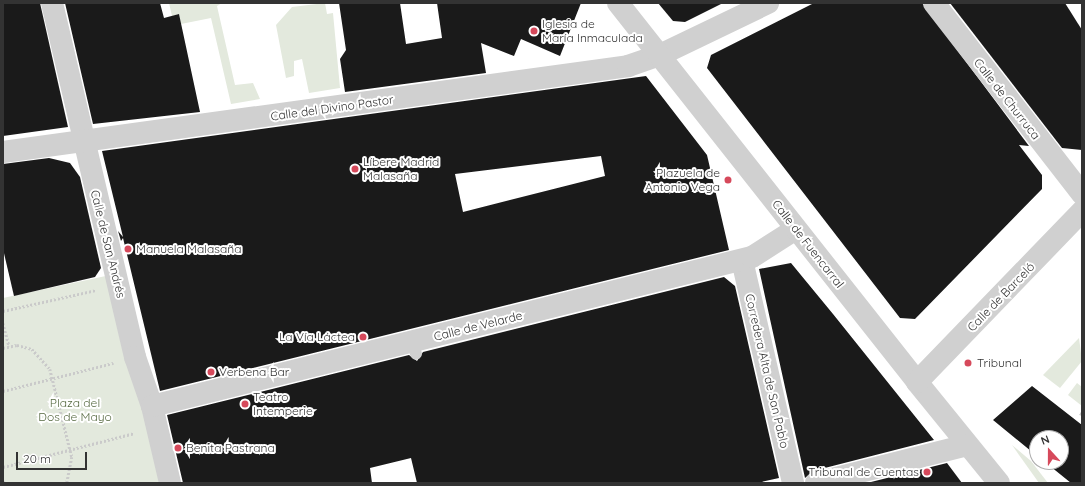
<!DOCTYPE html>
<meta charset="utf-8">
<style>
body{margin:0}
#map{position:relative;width:1085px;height:486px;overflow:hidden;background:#fff;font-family:Quicksand,sans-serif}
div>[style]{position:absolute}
.green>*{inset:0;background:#e3e9dd}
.building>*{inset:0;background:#1a1a1a}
.path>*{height:2.5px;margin-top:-1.25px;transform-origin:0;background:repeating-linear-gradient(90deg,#cacaca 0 2px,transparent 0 4px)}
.service>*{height:12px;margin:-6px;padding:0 6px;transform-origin:6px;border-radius:6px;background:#d0d0d0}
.minor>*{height:22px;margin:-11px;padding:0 11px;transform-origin:11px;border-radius:11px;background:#d0d0d0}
.tertiary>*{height:22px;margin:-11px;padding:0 11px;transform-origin:11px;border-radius:11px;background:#d0d0d0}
.dots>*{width:11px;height:11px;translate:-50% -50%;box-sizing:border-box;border:2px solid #fff;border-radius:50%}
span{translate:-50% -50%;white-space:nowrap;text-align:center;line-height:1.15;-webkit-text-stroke:4px #fff;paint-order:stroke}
.poi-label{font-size:12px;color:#333}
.left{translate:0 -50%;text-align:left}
.right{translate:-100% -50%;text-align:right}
.street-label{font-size:12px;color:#333}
.park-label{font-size:12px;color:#586b43}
.frame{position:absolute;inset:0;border:4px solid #333;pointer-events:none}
.north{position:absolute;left:1029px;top:430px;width:40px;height:40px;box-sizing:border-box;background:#fff;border:1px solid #adadad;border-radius:50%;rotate:339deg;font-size:11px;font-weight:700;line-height:16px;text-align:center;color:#333}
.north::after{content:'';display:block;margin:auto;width:14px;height:18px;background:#d6495b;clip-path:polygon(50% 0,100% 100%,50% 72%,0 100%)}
.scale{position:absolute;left:16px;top:452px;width:71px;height:18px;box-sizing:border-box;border:2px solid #333;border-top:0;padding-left:5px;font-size:12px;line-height:14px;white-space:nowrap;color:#333;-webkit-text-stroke:3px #fff;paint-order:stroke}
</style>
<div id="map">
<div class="green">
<i style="clip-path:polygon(169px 3px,222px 3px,217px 6px,235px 85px,253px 83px,260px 99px,231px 104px,211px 18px,181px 24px,179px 14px,172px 16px)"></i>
<i style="clip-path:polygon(325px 3px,327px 14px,333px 13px,340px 88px,309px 93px,302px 59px,294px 61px,294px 76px,286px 78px,276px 25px,292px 7px)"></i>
<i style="clip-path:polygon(115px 274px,170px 483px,3px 483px,3px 298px)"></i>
<i style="clip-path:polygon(1079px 338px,1082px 361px,1060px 388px,1043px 375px)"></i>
<i style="clip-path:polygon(1077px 383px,1082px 387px,1082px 406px,1068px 395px)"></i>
<i style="clip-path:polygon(1012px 445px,1031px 461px,1048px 483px,1039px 483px)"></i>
</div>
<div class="building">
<i style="clip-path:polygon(3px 3px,40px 3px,68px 127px,3px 136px)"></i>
<i style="clip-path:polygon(65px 3px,160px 3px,164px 18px,179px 14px,200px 112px,93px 124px)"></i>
<i style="clip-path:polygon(339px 3px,400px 3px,406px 44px,442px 38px,437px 3px,581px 3px,560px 56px,521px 39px,514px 56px,481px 43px,486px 73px,345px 92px,340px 59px,346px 50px)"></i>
<i style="clip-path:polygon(658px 3px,723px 3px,685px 22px,673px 21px)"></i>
<i style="clip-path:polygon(814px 3px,922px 3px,1029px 146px,1019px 145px,1042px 175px,1042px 189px,915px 319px,900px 318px,707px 68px,711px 55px)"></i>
<i style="clip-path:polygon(950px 3px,1065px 3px,1082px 30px,1082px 150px,1062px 148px)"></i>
<i style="clip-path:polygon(evenodd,646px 76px,707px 155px,729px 250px,160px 391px,123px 238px,121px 241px,118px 231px,123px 237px,102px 151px,646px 76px,601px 156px,605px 176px,463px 212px,455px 174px,601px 156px)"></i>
<i style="clip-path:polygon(49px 158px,70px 163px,80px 177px,101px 268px,95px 277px,14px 296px,3px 249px,3px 164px)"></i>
<i style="clip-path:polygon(791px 263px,833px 314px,934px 440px,813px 471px,805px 478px,759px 269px)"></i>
<i style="clip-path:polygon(724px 277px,735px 286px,779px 478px,757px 483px,417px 483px,411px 458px,370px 468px,372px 483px,183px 483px,167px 415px,409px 355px,417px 361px,423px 352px)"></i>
<i style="clip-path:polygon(1032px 386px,1082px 425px,1082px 483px,1071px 483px,1045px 462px,1061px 462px,1061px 438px,1037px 438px,1037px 456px,993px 420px)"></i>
<i style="clip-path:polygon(947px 463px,962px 483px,867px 483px)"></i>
</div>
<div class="path">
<i style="left:3px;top:311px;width:95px;rotate:-12.7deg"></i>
<i style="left:3px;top:323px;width:24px;rotate:75deg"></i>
<i style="left:3px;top:348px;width:14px;rotate:-12deg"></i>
<i style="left:17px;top:345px;width:16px;rotate:15deg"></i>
<i style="left:32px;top:349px;width:27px;rotate:48deg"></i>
<i style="left:50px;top:369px;width:91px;rotate:76deg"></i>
<i style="left:72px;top:457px;width:26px;rotate:101deg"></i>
<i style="left:3px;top:391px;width:114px;rotate:-14.3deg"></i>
<i style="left:1080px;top:413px;width:2px;rotate:27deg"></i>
<i style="left:3px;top:467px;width:135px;rotate:-14.5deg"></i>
<i style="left:3px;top:481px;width:3px;rotate:45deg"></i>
</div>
<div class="service">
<i style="left:413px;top:342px;width:12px;rotate:76deg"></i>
</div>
<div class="minor">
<i style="left:52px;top:3px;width:364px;rotate:76.8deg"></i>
<i style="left:135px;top:357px;width:52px;rotate:70.9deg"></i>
<i style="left:152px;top:406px;width:79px;rotate:76.8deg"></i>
<i style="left:934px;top:3px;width:242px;rotate:52.2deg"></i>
<i style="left:3px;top:152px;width:631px;rotate:-7.83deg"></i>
<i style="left:628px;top:66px;width:34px;rotate:-19deg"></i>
<i style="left:660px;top:55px;width:120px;rotate:-25.7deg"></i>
<i style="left:742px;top:260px;width:229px;rotate:77.1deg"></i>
<i style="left:917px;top:382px;width:130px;rotate:50.9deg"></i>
<i style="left:152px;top:406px;width:618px;rotate:-13.95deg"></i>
<i style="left:752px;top:257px;width:52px;rotate:-32.5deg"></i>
<i style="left:816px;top:483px;width:156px;rotate:-14.1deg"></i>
</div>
<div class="tertiary">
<i style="left:618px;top:3px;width:483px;rotate:51.7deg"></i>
<i style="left:917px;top:382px;width:238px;rotate:-46deg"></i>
</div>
<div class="dots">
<i style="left:534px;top:31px;background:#d6495b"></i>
<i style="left:355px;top:169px;background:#d6495b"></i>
<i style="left:728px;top:180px;background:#d6495b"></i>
<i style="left:128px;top:249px;background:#d6495b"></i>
<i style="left:363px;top:337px;background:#d6495b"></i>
<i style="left:968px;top:363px;background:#d6495b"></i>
<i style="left:211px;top:372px;background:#d6495b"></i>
<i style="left:245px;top:404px;background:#d6495b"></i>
<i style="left:178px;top:448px;background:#d6495b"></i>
<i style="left:927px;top:472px;background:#d6495b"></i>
</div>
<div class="poi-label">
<span class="left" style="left:542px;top:31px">Iglesia de<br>María Inmaculada</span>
<span class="left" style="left:363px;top:169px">Líbere Madrid<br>Malasaña</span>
<span class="right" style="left:720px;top:180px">Plazuela de<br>Antonio Vega</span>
<span class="left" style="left:136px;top:249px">Manuela Malasaña</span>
<span class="right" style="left:355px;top:337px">La Vía Láctea</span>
<span class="left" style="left:977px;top:363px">Tribunal</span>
<span class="left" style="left:219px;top:372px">Verbena Bar</span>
<span class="left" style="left:253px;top:404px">Teatro<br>Intemperie</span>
<span class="left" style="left:186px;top:448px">Benita Pastrana</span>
<span class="right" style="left:919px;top:472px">Tribunal de Cuentas</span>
</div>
<div class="street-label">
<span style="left:1007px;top:99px;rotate:52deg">Calle de Churruca</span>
<span style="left:332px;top:108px;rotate:-8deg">Calle del Divino Pastor</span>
<span style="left:108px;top:244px;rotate:76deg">Calle de San Andrés</span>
<span style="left:808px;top:244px;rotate:52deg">Calle de Fuencarral</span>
<span style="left:1001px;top:297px;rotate:-46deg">Calle de Barceló</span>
<span style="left:478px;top:326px;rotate:-14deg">Calle de Velarde</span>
<span style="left:767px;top:371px;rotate:77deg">Corredera Alta de San Pablo</span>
</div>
<div class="park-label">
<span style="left:75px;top:410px">Plaza del<br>Dos de Mayo</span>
</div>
<div class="frame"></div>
<div class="north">N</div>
<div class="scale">20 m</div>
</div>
